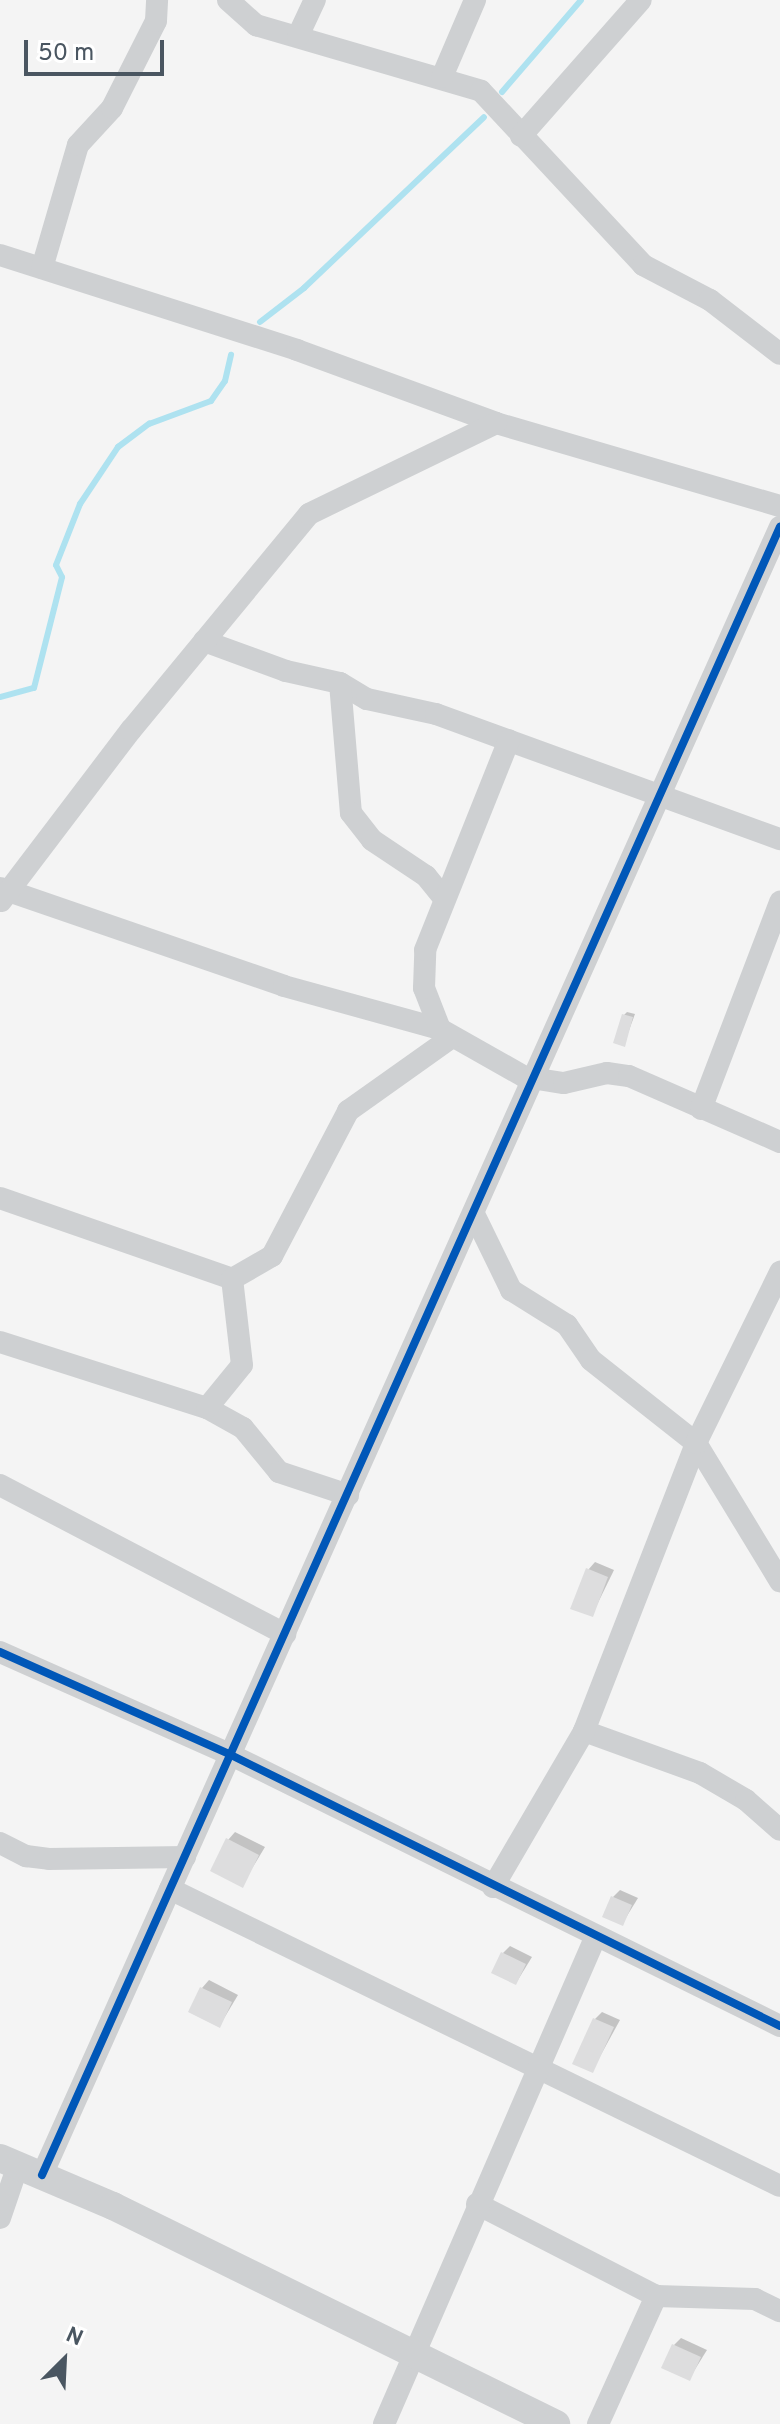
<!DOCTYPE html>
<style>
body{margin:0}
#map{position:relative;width:780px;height:2424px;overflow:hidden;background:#f4f4f4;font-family:Overpass,sans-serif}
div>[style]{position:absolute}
.shadow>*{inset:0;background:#0003}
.stream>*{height:6px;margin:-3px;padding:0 3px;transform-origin:3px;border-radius:3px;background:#aee2f0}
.building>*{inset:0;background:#ddddde}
.minor>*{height:22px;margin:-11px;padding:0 11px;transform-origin:11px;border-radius:11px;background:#ced0d2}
.tertiary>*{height:28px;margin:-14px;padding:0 14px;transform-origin:14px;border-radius:14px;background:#ced0d2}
.cycleway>*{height:8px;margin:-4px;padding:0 4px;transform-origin:4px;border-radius:4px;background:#0057b8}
span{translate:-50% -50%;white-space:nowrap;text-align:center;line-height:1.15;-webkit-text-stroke:6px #fff;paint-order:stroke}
.north{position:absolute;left:24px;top:2320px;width:80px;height:80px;-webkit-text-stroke:6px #fff;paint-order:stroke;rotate:24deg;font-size:22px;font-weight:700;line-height:32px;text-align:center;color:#4a5661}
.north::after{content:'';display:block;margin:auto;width:28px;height:36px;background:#4a5661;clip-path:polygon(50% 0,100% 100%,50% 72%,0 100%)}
.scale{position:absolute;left:24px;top:40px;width:140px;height:36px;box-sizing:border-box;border:4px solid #4a5661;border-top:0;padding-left:10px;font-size:24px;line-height:28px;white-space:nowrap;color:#4a5661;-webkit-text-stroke:6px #fff;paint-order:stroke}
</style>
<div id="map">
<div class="shadow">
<i style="clip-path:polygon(627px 1012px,635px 1014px,624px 1044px,624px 1015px)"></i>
<i style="clip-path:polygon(595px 1562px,614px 1570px,592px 1615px,588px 1570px)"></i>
<i style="clip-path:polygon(235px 1832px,265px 1847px,242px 1885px,228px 1840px)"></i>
<i style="clip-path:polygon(620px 1890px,638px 1898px,622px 1924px,613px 1897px)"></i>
<i style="clip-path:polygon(510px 1946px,532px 1957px,516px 1983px,503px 1953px)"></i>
<i style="clip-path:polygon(209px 1980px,238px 1995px,220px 2025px,202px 1988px)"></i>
<i style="clip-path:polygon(602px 2012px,620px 2020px,592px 2071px,595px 2019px)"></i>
<i style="clip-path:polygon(681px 2338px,707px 2350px,689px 2379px,674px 2345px)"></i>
</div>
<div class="stream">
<i style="left:502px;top:92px;width:121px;rotate:-49.3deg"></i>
<i style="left:260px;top:322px;width:56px;rotate:-37.7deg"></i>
<i style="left:304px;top:288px;width:248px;rotate:-43.5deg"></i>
<i style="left:0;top:697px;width:35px;rotate:-15deg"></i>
<i style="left:34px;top:688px;width:114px;rotate:-75.8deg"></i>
<i style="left:62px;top:577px;width:13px;rotate:-117deg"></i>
<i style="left:56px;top:565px;width:66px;rotate:-68.5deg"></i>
<i style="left:80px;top:504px;width:69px;rotate:-56.3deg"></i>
<i style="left:118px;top:447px;width:39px;rotate:-37deg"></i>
<i style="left:149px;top:424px;width:66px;rotate:-20.4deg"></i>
<i style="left:211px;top:401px;width:24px;rotate:-55deg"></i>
<i style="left:225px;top:381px;width:27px;rotate:-77deg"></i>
</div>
<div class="building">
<i style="clip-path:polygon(622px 1014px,633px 1017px,625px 1047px,613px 1043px)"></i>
<i style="clip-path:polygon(586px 1568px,608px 1577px,593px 1617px,570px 1609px)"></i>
<i style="clip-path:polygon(226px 1838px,259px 1855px,243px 1888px,210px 1871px)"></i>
<i style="clip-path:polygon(611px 1896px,632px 1905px,623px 1926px,602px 1917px)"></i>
<i style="clip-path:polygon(501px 1952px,526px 1964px,516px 1985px,491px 1973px)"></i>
<i style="clip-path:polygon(200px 1987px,232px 2002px,220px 2028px,188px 2012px)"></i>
<i style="clip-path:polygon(593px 2018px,614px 2027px,593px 2073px,572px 2064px)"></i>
<i style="clip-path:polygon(672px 2344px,701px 2357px,690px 2381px,661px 2368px)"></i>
</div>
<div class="minor">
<i style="left:228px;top:0;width:38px;rotate:42deg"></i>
<i style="left:256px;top:25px;width:234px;rotate:16.3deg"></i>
<i style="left:481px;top:91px;width:238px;rotate:47deg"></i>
<i style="left:643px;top:265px;width:76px;rotate:27.6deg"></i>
<i style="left:710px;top:300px;width:88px;rotate:37.6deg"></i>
<i style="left:298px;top:36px;width:40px;rotate:-65deg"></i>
<i style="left:442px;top:77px;width:84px;rotate:-66.8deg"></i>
<i style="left:521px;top:136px;width:181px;rotate:-48.6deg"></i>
<i style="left:0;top:255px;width:312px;rotate:17.7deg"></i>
<i style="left:297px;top:350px;width:212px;rotate:20.1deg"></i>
<i style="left:496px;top:423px;width:296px;rotate:16.3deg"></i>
<i style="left:42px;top:268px;width:128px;rotate:-73.7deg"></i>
<i style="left:78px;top:145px;width:50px;rotate:-47.4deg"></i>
<i style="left:112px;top:108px;width:97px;rotate:-63.2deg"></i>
<i style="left:156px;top:21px;width:21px;rotate:-87deg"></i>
<i style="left:204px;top:641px;width:87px;rotate:20.1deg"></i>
<i style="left:286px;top:671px;width:55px;rotate:12.5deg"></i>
<i style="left:340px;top:683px;width:31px;rotate:31deg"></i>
<i style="left:367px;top:699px;width:71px;rotate:12.3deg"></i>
<i style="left:436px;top:714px;width:366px;rotate:20deg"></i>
<i style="left:340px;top:683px;width:130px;rotate:85.2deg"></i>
<i style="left:351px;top:813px;width:34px;rotate:52deg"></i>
<i style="left:372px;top:840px;width:65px;rotate:33.7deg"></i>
<i style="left:426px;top:876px;width:27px;rotate:51deg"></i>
<i style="left:0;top:888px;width:300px;rotate:19deg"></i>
<i style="left:284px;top:986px;width:162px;rotate:15.4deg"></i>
<i style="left:440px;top:1029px;width:98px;rotate:29.5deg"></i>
<i style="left:525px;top:1077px;width:39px;rotate:9deg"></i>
<i style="left:564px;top:1083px;width:44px;rotate:-13.1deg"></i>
<i style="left:607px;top:1073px;width:22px;rotate:8deg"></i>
<i style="left:629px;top:1076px;width:165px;rotate:23.6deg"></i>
<i style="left:1px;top:901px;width:215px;rotate:-52.8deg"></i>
<i style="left:131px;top:730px;width:280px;rotate:-50.5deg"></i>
<i style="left:309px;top:514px;width:208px;rotate:-25.9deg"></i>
<i style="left:440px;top:1029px;width:44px;rotate:-111.3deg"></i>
<i style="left:424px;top:988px;width:38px;rotate:-88deg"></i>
<i style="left:425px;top:950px;width:226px;rotate:-68.2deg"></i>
<i style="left:701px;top:1109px;width:222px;rotate:-69.1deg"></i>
<i style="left:0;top:1198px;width:246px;rotate:19.2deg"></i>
<i style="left:474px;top:1214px;width:85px;rotate:64deg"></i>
<i style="left:511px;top:1290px;width:66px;rotate:32deg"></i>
<i style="left:567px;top:1325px;width:42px;rotate:55.6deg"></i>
<i style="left:591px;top:1360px;width:134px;rotate:38.3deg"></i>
<i style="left:696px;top:1443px;width:162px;rotate:58.7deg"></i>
<i style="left:0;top:1342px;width:217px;rotate:17.7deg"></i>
<i style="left:207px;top:1408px;width:41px;rotate:29.1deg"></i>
<i style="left:243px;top:1428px;width:57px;rotate:50.7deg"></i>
<i style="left:279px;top:1472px;width:73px;rotate:18.4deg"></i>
<i style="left:207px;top:1408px;width:55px;rotate:-50.9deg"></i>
<i style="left:242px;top:1365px;width:87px;rotate:-96.6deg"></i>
<i style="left:232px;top:1279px;width:46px;rotate:-29.9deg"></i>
<i style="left:272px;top:1256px;width:164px;rotate:-62.3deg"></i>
<i style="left:348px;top:1111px;width:128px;rotate:-35.4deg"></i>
<i style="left:0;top:1485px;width:322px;rotate:27.6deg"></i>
<i style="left:0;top:1652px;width:253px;rotate:24deg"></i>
<i style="left:231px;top:1755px;width:612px;rotate:26.27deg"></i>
<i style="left:584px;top:1731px;width:123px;rotate:19.9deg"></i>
<i style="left:700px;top:1773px;width:53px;rotate:30.4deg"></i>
<i style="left:746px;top:1800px;width:45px;rotate:41.4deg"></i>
<i style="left:0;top:1843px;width:29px;rotate:27deg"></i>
<i style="left:26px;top:1856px;width:23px;rotate:7deg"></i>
<i style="left:49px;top:1859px;width:136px;rotate:-0.8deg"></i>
<i style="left:493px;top:1887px;width:181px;rotate:-59.7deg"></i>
<i style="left:584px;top:1731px;width:309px;rotate:-68.7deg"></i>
<i style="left:696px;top:1443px;width:191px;rotate:-63.8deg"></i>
<i style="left:170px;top:1889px;width:678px;rotate:25.96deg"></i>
<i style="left:42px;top:2175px;width:1806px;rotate:-65.88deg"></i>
<i style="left:477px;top:2204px;width:201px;rotate:27.2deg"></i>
<i style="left:656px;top:2296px;width:99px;rotate:1.7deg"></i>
<i style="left:755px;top:2299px;width:28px;rotate:26deg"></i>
<i style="left:0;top:2218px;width:56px;rotate:-71.2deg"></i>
<i style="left:384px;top:2424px;width:530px;rotate:-66.53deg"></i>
<i style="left:598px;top:2424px;width:141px;rotate:-65.6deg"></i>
</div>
<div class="tertiary">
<i style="left:0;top:2158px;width:123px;rotate:23deg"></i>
<i style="left:113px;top:2206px;width:494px;rotate:26.2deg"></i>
</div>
<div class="cycleway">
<i style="left:0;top:1652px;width:253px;rotate:24deg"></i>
<i style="left:231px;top:1755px;width:612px;rotate:26.27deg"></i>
<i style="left:42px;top:2175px;width:1806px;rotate:-65.88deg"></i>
</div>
<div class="north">N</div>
<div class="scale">50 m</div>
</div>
